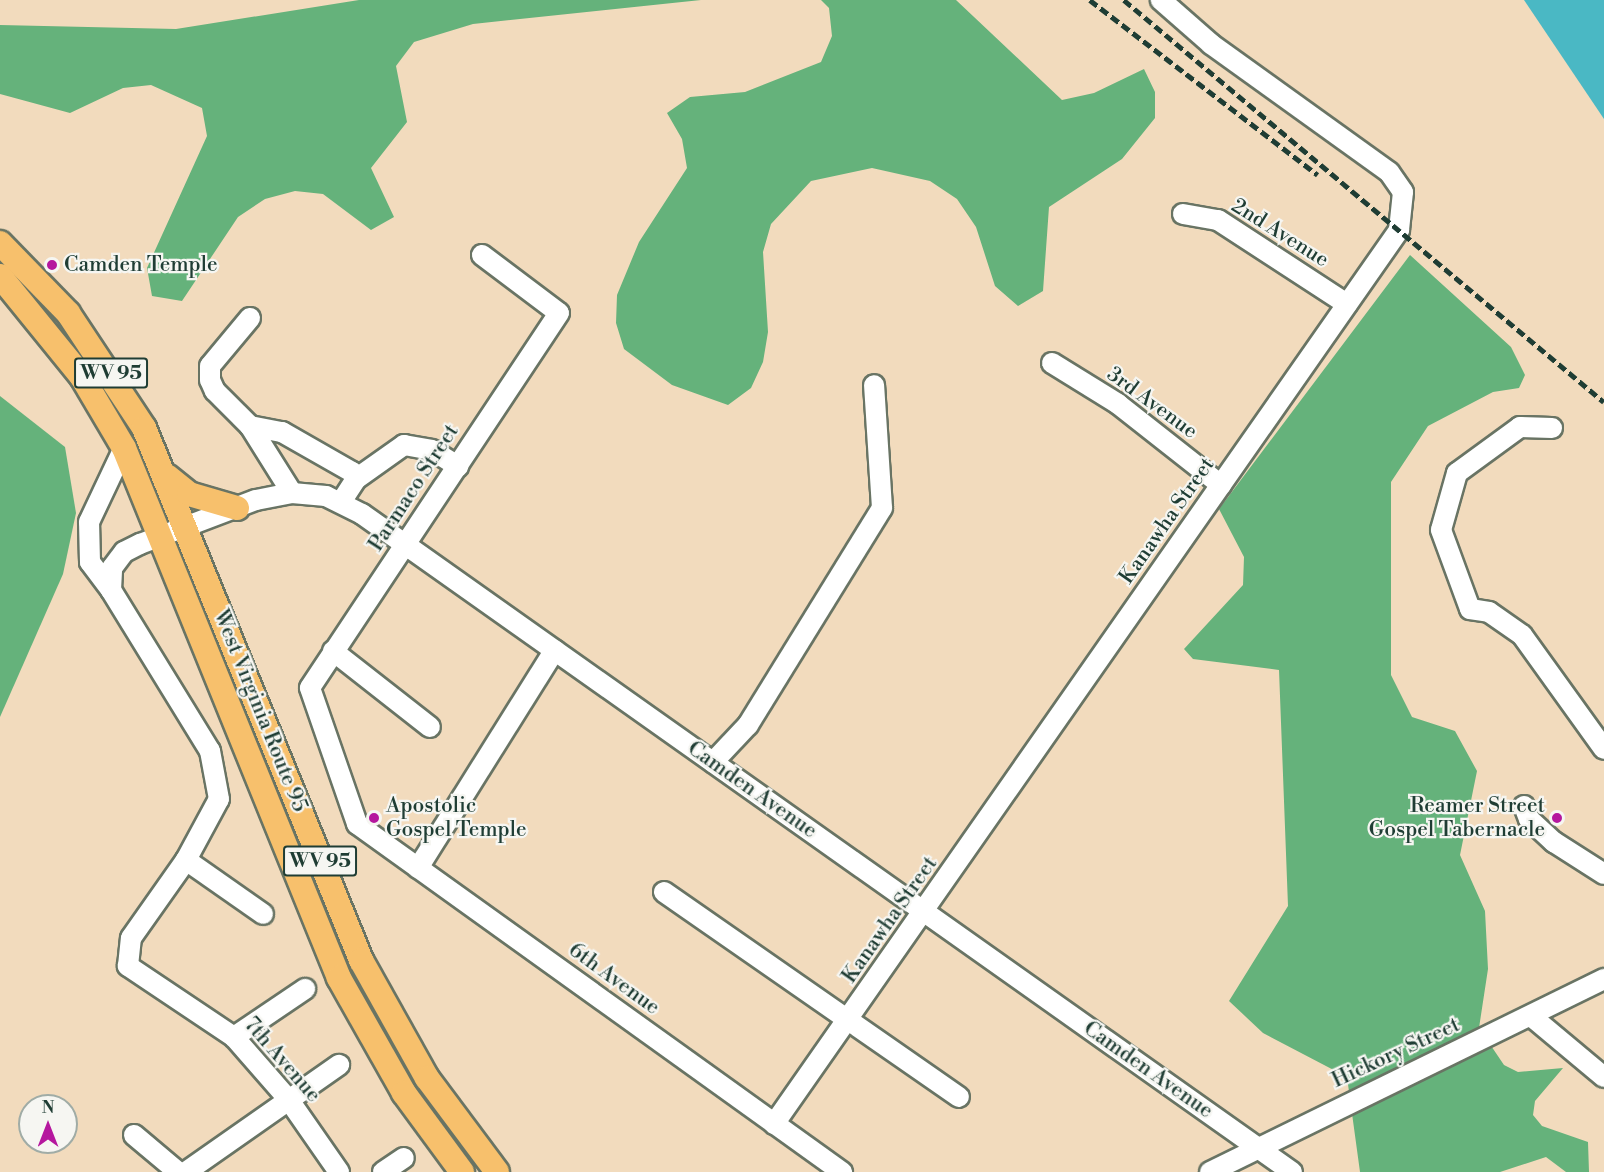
<!DOCTYPE html>
<style>
body{margin:0}
#map{position:relative;width:1604px;height:1172px;overflow:hidden;background:#f2dbbd;font-family:"Libre Bodoni",serif}
div>[style]{position:absolute}
.forest>*{inset:0;background:#65b27b}
.water>*{inset:0;background:#4ab8c4}
.roads{filter:drop-shadow(2px 0 #697464) drop-shadow(-2px 0 #697464) drop-shadow(0 2px #697464) drop-shadow(0 -2px #697464)}
.minor>*{height:20px;margin:-10px;padding:0 10px;transform-origin:10px;border-radius:10px;background:#fff}
.major>*{height:24px;margin:-12px;padding:0 12px;transform-origin:12px;border-radius:12px;background:#f7c06c}
.rail>*{height:4.5px;margin-top:-2.25px;transform-origin:0;background:repeating-linear-gradient(90deg,#1f3d34 0 9px,transparent 0 13.5px)}
.dots>*{width:16px;height:16px;translate:-50% -50%;box-sizing:border-box;border:3px solid #f6f6f2;border-radius:50%}
span{translate:-50% -50%;white-space:nowrap;text-align:center;line-height:1.15;-webkit-text-stroke:4.5px #f6f6f2;paint-order:stroke}
.shield-label span{padding:2px 4px;background:#f6f6f2;border:2px solid;border-radius:4px;-webkit-text-stroke-width:0}
.shield-label{font-size:20px;color:#1f3d34;font-weight:700}
.street-label{font-size:21px;color:#1f3d34}
.poi-label{font-size:21px;color:#1f3d34}
.left{translate:0 -50%;text-align:left}
.right{translate:-100% -50%;text-align:right}
.north{position:absolute;left:18px;top:1094px;width:60px;height:60px;box-sizing:border-box;background:#f6f6f2;border:2px solid #a0aca6;border-radius:50%;rotate:0deg;font-size:16px;font-weight:700;line-height:24px;text-align:center;color:#1f3d34}
.north::after{content:'';display:block;margin:auto;width:21px;height:27px;background:#b5179e;clip-path:polygon(50% 0,100% 100%,50% 72%,0 100%)}
</style>
<div id="map">
<div class="forest">
<i style="clip-path:polygon(359px 0,701px 0,473px 24px,414px 42px,396px 66px,407px 122px,371px 168px,394px 217px,371px 230px,323px 194px,295px 191px,265px 199px,238px 217px,182px 301px,152px 296px,147px 268px,207px 136px,202px 108px,151px 85px,123px 88px,70px 113px,0 94px,0 25px,176px 29px)"></i>
<i style="clip-path:polygon(821px 0,956px 0,1062px 100px,1094px 93px,1144px 69px,1155px 92px,1155px 118px,1122px 159px,1049px 207px,1043px 291px,1018px 306px,995px 286px,976px 227px,957px 199px,930px 181px,872px 168px,811px 181px,771px 224px,763px 252px,768px 332px,763px 362px,751px 388px,728px 405px,672px 385px,624px 349px,616px 323px,617px 295px,639px 242px,687px 168px,682px 139px,667px 113px,690px 97px,745px 92px,821px 62px,832px 36px,829px 8px)"></i>
<i style="clip-path:polygon(1410px 255px,1511px 347px,1525px 375px,1519px 388px,1493px 392px,1428px 426px,1391px 482px,1391px 675px,1412px 717px,1455px 731px,1477px 771px,1460px 855px,1485px 911px,1488px 969px,1479px 1028px,1504px 1065px,1518px 1072px,1563px 1068px,1535px 1101px,1533px 1115px,1542px 1126px,1588px 1142px,1589px 1172px,1566px 1172px,1546px 1157px,1500px 1172px,1360px 1172px,1347px 1077px,1263px 1033px,1229px 1001px,1288px 906px,1279px 670px,1193px 659px,1184px 649px,1243px 585px,1244px 557px,1219px 509px)"></i>
<i style="clip-path:polygon(0 396px,65px 447px,76px 513px,63px 574px,0 717px)"></i>
</div>
<div class="water">
<i style="clip-path:polygon(1524px 0,1604px 0,1604px 119px)"></i>
</div>
<div class="roads">
<div class="minor">
<i style="left:1183px;top:214px;width:36px;rotate:10deg"></i>
<i style="left:1218px;top:220px;width:154px;rotate:33.1deg"></i>
<i style="left:482px;top:255px;width:96px;rotate:37deg"></i>
<i style="left:559px;top:313px;width:450px;rotate:123.6deg"></i>
<i style="left:310px;top:688px;width:144px;rotate:70.9deg"></i>
<i style="left:357px;top:824px;width:597px;rotate:35.66deg"></i>
<i style="left:250px;top:318px;width:62px;rotate:129.8deg"></i>
<i style="left:210px;top:366px;width:14px;rotate:90deg"></i>
<i style="left:210px;top:380px;width:12px;rotate:66deg"></i>
<i style="left:215px;top:391px;width:49px;rotate:45deg"></i>
<i style="left:250px;top:426px;width:79px;rotate:57.9deg"></i>
<i style="left:1052px;top:363px;width:78px;rotate:31.8deg"></i>
<i style="left:1118px;top:404px;width:131px;rotate:38.2deg"></i>
<i style="left:250px;top:426px;width:33px;rotate:11deg"></i>
<i style="left:282px;top:432px;width:81px;rotate:29.7deg"></i>
<i style="left:352px;top:472px;width:8px;rotate:60deg"></i>
<i style="left:356px;top:479px;width:27px;rotate:123deg"></i>
<i style="left:1552px;top:428px;width:32px;rotate:-178deg"></i>
<i style="left:1520px;top:427px;width:78px;rotate:143.9deg"></i>
<i style="left:1457px;top:473px;width:59px;rotate:105.7deg"></i>
<i style="left:1441px;top:530px;width:84px;rotate:69.8deg"></i>
<i style="left:1470px;top:609px;width:19px;rotate:9deg"></i>
<i style="left:1489px;top:612px;width:40px;rotate:34.9deg"></i>
<i style="left:1522px;top:635px;width:140px;rotate:54.3deg"></i>
<i style="left:356px;top:479px;width:59px;rotate:-35.3deg"></i>
<i style="left:404px;top:445px;width:28px;rotate:10deg"></i>
<i style="left:432px;top:450px;width:31px;rotate:32deg"></i>
<i style="left:111px;top:590px;width:35px;rotate:-127deg"></i>
<i style="left:90px;top:562px;width:40px;rotate:-91.4deg"></i>
<i style="left:89px;top:522px;width:82px;rotate:-64.7deg"></i>
<i style="left:333px;top:651px;width:123px;rotate:38.1deg"></i>
<i style="left:713px;top:762px;width:51px;rotate:-46.6deg"></i>
<i style="left:748px;top:725px;width:255px;rotate:-58.3deg"></i>
<i style="left:882px;top:508px;width:123px;rotate:-93.7deg"></i>
<i style="left:1524px;top:806px;width:14px;rotate:69deg"></i>
<i style="left:1529px;top:819px;width:34px;rotate:43deg"></i>
<i style="left:1554px;top:842px;width:59px;rotate:32.6deg"></i>
<i style="left:186px;top:860px;width:94px;rotate:35deg"></i>
<i style="left:418px;top:868px;width:257px;rotate:-57.9deg"></i>
<i style="left:664px;top:892px;width:359px;rotate:34.8deg"></i>
<i style="left:1531px;top:1016px;width:95px;rotate:39.9deg"></i>
<i style="left:234px;top:1037px;width:86px;rotate:-34.1deg"></i>
<i style="left:774px;top:1124px;width:1091px;rotate:-55.04deg"></i>
<i style="left:1399px;top:230px;width:38px;rotate:-84deg"></i>
<i style="left:1403px;top:192px;width:24px;rotate:-125deg"></i>
<i style="left:1389px;top:172px;width:219px;rotate:-144.3deg"></i>
<i style="left:1211px;top:44px;width:67px;rotate:-138.7deg"></i>
<i style="left:134px;top:1135px;width:57px;rotate:40.1deg"></i>
<i style="left:186px;top:1172px;width:187px;rotate:-35deg"></i>
<i style="left:339px;top:1172px;width:88px;rotate:-124.8deg"></i>
<i style="left:289px;top:1100px;width:84px;rotate:-131.1deg"></i>
<i style="left:234px;top:1037px;width:128px;rotate:-146.2deg"></i>
<i style="left:128px;top:966px;width:28px;rotate:-84deg"></i>
<i style="left:131px;top:938px;width:95px;rotate:-54.8deg"></i>
<i style="left:186px;top:860px;width:69px;rotate:-61.6deg"></i>
<i style="left:219px;top:799px;width:49px;rotate:-100.6deg"></i>
<i style="left:210px;top:751px;width:189px;rotate:-121.6deg"></i>
<i style="left:111px;top:590px;width:22px;rotate:-87deg"></i>
<i style="left:112px;top:568px;width:20px;rotate:-53deg"></i>
<i style="left:124px;top:552px;width:18px;rotate:-27deg"></i>
<i style="left:140px;top:544px;width:124px;rotate:-20.8deg"></i>
<i style="left:256px;top:500px;width:37px;rotate:-11deg"></i>
<i style="left:292px;top:493px;width:34px;rotate:5deg"></i>
<i style="left:326px;top:496px;width:40px;rotate:26.6deg"></i>
<i style="left:362px;top:514px;width:1139px;rotate:35.28deg"></i>
<i style="left:383px;top:1172px;width:25px;rotate:-34deg"></i>
<i style="left:1210px;top:1172px;width:439px;rotate:-26.1deg"></i>
</div>
<div class="major">
<i style="left:0;top:243px;width:98px;rotate:45.8deg"></i>
<i style="left:68px;top:313px;width:138px;rotate:56.5deg"></i>
<i style="left:144px;top:428px;width:575px;rotate:67.81deg"></i>
<i style="left:361px;top:960px;width:135px;rotate:60.8deg"></i>
<i style="left:427px;top:1078px;width:117px;rotate:53.3deg"></i>
<i style="left:0;top:276px;width:130px;rotate:50.9deg"></i>
<i style="left:82px;top:377px;width:82px;rotate:59.4deg"></i>
<i style="left:124px;top:448px;width:572px;rotate:67.92deg"></i>
<i style="left:339px;top:978px;width:132px;rotate:60.5deg"></i>
<i style="left:404px;top:1093px;width:98px;rotate:53.7deg"></i>
<i style="left:167px;top:476px;width:28px;rotate:39deg"></i>
<i style="left:189px;top:494px;width:50px;rotate:16.3deg"></i>
</div>
</div>
<div class="rail">
<i style="left:1090px;top:0;width:287px;rotate:37.5deg"></i>
<i style="left:1124px;top:0;width:626px;rotate:39.95deg"></i>
</div>
<div class="dots">
<i style="left:52px;top:265px;background:#b5179e"></i>
<i style="left:374px;top:818px;background:#b5179e"></i>
<i style="left:1557px;top:818px;background:#b5179e"></i>
</div>
<div class="shield-label">
<span style="left:111px;top:373px">WV 95</span>
<span style="left:320px;top:861px">WV 95</span>
</div>
<div class="street-label">
<span style="left:1280px;top:233px;rotate:32deg">2nd Avenue</span>
<span style="left:1152px;top:403px;rotate:36deg">3rd Avenue</span>
<span style="left:414px;top:488px;rotate:-57deg">Parmaco Street</span>
<span style="left:1167px;top:521px;rotate:-55deg">Kanawha Street</span>
<span style="left:260px;top:711px;rotate:68deg">West Virginia Route 95</span>
<span style="left:752px;top:790px;rotate:35deg">Camden Avenue</span>
<span style="left:890px;top:920px;rotate:-55deg">Kanawha Street</span>
<span style="left:614px;top:979px;rotate:36deg">6th Avenue</span>
<span style="left:1396px;top:1053px;rotate:-25deg">Hickory Street</span>
<span style="left:282px;top:1060px;rotate:49deg">7th Avenue</span>
<span style="left:1148px;top:1070px;rotate:35deg">Camden Avenue</span>
</div>
<div class="poi-label">
<span class="left" style="left:64px;top:265px">Camden Temple</span>
<span class="left" style="left:386px;top:818px">Apostolic<br>Gospel Temple</span>
<span class="right" style="left:1545px;top:818px">Reamer Street<br>Gospel Tabernacle</span>
</div>
<div class="north">N</div>
</div>
